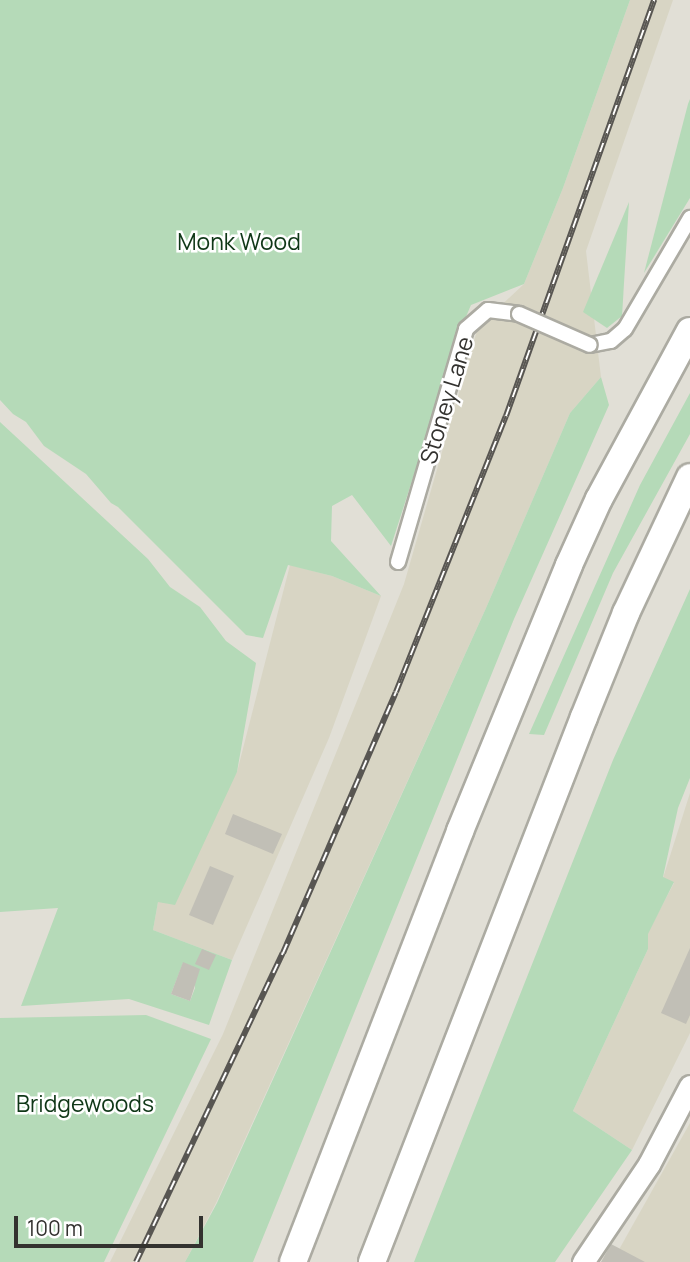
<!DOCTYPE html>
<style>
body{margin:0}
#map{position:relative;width:690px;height:1262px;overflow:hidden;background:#e1dfd6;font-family:Manrope,sans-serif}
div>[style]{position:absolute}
.built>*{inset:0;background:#d8d5c4}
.green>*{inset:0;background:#b5dab8}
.building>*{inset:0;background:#c1bfb6}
.roads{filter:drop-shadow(2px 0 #acaba2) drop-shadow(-2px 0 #acaba2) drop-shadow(0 2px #acaba2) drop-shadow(0 -2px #acaba2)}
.minor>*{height:14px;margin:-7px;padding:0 7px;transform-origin:7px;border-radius:7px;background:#fff}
.secondary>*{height:21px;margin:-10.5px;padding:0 10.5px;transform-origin:10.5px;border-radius:10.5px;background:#fff}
.motorway>*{height:26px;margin:-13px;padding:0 13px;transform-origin:13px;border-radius:13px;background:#fff}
.rail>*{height:6px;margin-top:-3px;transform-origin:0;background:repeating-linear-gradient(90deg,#fff 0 10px,#585652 0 20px);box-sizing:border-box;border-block:2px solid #585652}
.bridges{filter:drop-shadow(2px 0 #acaba2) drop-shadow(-2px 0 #acaba2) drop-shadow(0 2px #acaba2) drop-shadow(0 -2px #acaba2)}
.minor-bridge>*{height:14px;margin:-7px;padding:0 7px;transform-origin:7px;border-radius:7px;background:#fff}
span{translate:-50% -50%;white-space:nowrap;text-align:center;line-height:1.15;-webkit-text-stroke:5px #fff;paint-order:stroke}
.park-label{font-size:23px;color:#0f3717}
.street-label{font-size:23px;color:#33322f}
.scale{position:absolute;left:14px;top:1216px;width:189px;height:32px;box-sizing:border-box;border:4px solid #33322f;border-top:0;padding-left:9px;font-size:21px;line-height:24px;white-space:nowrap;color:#33322f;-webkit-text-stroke:5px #fff;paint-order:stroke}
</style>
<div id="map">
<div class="built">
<i style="clip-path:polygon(630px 0,673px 0,586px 251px,601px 377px,570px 413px,486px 608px,216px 1203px,185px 1262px,110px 1262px,223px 1034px,404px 584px,478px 327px,524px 284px,563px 188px)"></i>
<i style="clip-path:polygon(290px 565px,332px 576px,381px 596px,329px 738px,232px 960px,153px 930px,158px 902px,237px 772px)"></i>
<i style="clip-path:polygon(690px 793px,690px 1033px,632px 1150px,573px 1111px,648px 949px,647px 934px,674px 883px,663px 878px)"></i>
<i style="clip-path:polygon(690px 1123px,690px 1262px,612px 1262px)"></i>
</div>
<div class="green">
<i style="clip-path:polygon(0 0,630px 0,563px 188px,524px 284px,471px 305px,462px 326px,391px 546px,352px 495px,332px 506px,331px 541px,381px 596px,332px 576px,288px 565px,263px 638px,246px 635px,118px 507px,111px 503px,86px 474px,44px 446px,26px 422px,13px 414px,0 400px)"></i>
<i style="clip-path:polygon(690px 99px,690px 198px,644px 273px,688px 104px)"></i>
<i style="clip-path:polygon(629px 202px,622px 316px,607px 328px,583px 312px)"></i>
<i style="clip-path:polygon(601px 377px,609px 405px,514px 619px,253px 1262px,185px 1262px,217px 1203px,486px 608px,570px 413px)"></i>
<i style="clip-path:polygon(690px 393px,690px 434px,613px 573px,544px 735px,529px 734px,640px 485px)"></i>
<i style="clip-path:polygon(evenodd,0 422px,148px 559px,170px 587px,200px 607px,226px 641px,256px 663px,237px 772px,175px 905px,158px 902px,153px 930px,232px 960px,209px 1025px,129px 999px,21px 1006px,58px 908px,0 912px,0 422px,183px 963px,192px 966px,195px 988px,190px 1001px,171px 994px,183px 963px)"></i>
<i style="clip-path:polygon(690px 589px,690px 778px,678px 808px,663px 877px,674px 882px,648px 934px,648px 949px,573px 1111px,632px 1150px,555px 1262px,414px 1262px,613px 760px)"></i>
<i style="clip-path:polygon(146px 1015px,211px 1039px,104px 1262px,0 1262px,0 1018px)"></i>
</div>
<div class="building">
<i style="clip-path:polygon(233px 814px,282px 834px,273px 854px,225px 834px)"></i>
<i style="clip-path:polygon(210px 866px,234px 876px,213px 925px,189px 915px)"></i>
<i style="clip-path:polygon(690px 948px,690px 1015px,686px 1024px,661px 1013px)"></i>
<i style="clip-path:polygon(202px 949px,216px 955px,209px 970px,195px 964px)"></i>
<i style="clip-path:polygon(183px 962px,200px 969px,190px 1001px,171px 994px)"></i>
<i style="clip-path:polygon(611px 1244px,645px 1262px,601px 1262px)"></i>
</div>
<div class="roads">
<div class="minor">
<i style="left:590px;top:345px;width:21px;rotate:-11deg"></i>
<i style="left:611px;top:341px;width:18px;rotate:-41deg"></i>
<i style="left:625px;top:329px;width:129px;rotate:-59.6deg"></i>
<i style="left:398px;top:562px;width:243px;rotate:-73.7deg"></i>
<i style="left:466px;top:329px;width:29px;rotate:-41deg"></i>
<i style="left:488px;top:310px;width:31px;rotate:7deg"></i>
</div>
<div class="secondary">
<i style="left:583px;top:1262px;width:118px;rotate:-56deg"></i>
<i style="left:649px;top:1164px;width:88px;rotate:-62.3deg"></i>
</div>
<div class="motorway">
<i style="left:293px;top:1262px;width:462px;rotate:-68.8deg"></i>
<i style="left:460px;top:831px;width:287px;rotate:-67.7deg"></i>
<i style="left:569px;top:565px;width:72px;rotate:-65.6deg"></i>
<i style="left:599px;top:499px;width:191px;rotate:-61.6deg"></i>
<i style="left:372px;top:1262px;width:585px;rotate:-68.74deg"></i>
<i style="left:584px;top:717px;width:112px;rotate:-68deg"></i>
<i style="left:626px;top:613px;width:150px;rotate:-64.8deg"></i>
</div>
</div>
<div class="rail">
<i style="left:136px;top:1262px;width:342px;rotate:-64.6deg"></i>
<i style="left:283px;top:953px;width:284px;rotate:-66.6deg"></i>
<i style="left:396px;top:692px;width:297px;rotate:-68.3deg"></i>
<i style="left:506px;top:416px;width:442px;rotate:-70.4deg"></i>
</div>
<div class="bridges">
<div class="minor-bridge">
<i style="left:519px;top:314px;width:77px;rotate:23.6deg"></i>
</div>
</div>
<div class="park-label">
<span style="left:239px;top:241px">Monk Wood</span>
<span style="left:85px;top:1103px">Bridgewoods</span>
</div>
<div class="street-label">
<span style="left:446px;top:400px;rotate:-73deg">Stoney Lane</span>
</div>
<div class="scale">100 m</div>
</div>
